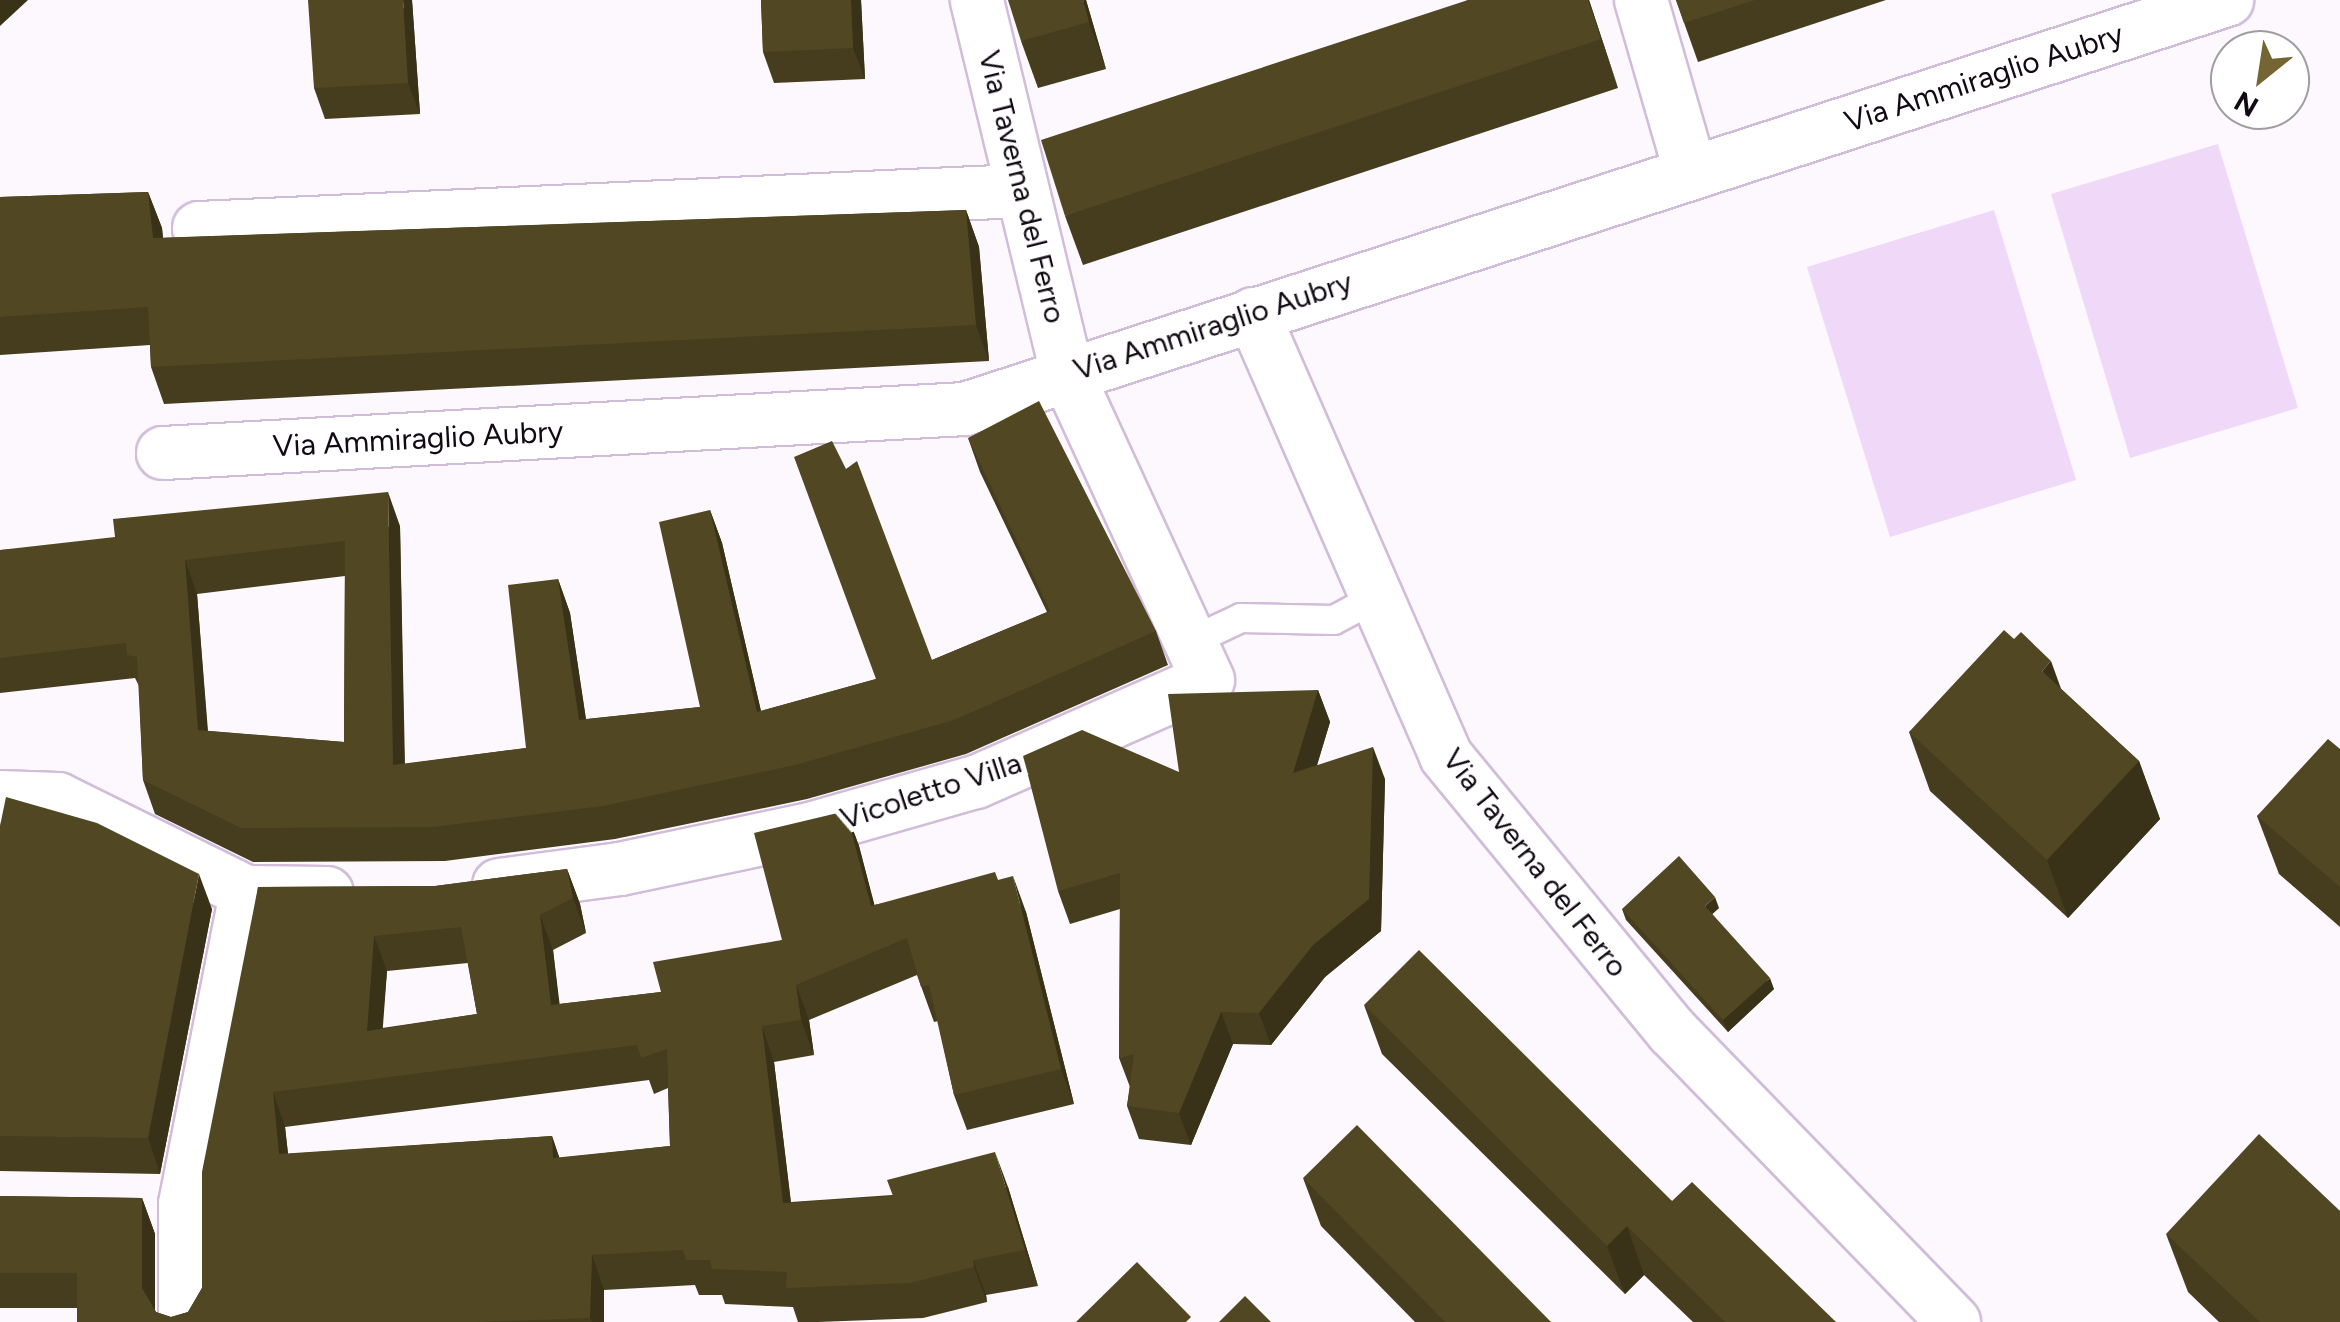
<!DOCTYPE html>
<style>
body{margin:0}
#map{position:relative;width:2340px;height:1322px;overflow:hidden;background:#fcf8fe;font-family:Figtree,sans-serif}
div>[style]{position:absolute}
.green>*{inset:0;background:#efd8f8}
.roads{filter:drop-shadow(2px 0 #d1bcda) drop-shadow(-2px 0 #d1bcda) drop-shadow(0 2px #d1bcda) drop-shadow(0 -2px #d1bcda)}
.lane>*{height:28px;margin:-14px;padding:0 14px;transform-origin:14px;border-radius:14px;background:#fff}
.street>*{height:52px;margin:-26px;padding:0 26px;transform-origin:26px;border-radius:26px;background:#fff}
.wall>*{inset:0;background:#463d1e}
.shaded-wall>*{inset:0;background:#393218}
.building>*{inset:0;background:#514723}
span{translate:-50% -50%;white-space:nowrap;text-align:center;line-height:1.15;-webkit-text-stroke:10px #fff;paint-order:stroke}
.street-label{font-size:30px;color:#110a14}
.north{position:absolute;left:2210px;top:30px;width:100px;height:100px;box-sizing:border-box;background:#fff;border:2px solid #a09da1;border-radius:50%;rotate:210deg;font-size:28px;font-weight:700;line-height:40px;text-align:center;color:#110a14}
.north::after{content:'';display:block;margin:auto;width:35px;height:45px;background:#746633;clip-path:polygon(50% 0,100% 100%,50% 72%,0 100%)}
</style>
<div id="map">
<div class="green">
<i style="clip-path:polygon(2218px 144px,2298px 408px,2130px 458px,2051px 194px)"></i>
<i style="clip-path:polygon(1994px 210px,2076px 480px,1890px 537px,1807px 267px)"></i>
</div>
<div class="roads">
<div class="lane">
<i style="left:1190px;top:642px;width:56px;rotate:-25.2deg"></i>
<i style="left:1241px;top:618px;width:93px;rotate:1.2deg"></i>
<i style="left:1334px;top:620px;width:47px;rotate:-28.2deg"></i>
</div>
<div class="street">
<i style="left:1641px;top:0;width:180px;rotate:73.9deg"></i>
<i style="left:199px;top:228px;width:823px;rotate:-2.58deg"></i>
<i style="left:1253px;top:314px;width:482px;rotate:66.4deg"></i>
<i style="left:1446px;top:756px;width:357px;rotate:50.6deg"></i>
<i style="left:1673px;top:1032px;width:404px;rotate:45.9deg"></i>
<i style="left:163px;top:453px;width:803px;rotate:-3.14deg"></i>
<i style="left:965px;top:409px;width:1327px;rotate:-17.96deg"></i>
<i style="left:0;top:797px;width:58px;rotate:2deg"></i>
<i style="left:58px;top:799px;width:210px;rotate:26.3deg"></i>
<i style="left:246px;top:892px;width:81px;rotate:0.7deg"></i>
<i style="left:499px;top:885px;width:122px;rotate:-7.5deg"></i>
<i style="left:620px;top:869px;width:198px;rotate:-11.9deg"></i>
<i style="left:814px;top:828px;width:168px;rotate:-15.9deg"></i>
<i style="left:976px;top:782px;width:253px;rotate:-23.7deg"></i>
<i style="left:1208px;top:680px;width:338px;rotate:-114.7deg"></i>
<i style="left:1067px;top:373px;width:384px;rotate:-103.6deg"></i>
<i style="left:185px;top:1322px;width:118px;rotate:-90deg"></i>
<i style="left:185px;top:1204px;width:318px;rotate:-78.9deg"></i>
</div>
</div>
<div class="wall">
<i style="clip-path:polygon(412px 0,420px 114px,325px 119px,314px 88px)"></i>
<i style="clip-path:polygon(761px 0,861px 0,865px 79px,774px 83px,763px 52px)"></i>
<i style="clip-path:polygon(1086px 0,1106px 69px,1038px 88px,1021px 41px)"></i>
<i style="clip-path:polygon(1468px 0,1589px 0,1618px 88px,1083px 265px,1065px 216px)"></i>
<i style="clip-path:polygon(1676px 0,1886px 0,1698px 62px)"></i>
<i style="clip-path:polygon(148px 192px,162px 228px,163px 238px,966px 210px,979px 247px,989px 361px,164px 404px,151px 367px,150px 345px,0 355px,0 197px)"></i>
<i style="clip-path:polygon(evenodd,968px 438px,1156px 631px,1168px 665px,966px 754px,807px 799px,615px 839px,445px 861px,253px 862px,155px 814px,143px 780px,139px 686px,135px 678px,0 693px,0 550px,400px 526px,405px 764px,526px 748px,558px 579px,570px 613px,586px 719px,700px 707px,710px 510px,722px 543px,761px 711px,876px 679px,932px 660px,1047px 612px,980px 472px,968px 438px,345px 576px,344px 742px,208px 731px,197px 594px,345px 576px)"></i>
<i style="clip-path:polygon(2061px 689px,2139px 761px,2160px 819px,2068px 918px,1930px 791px,1909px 732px)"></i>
<i style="clip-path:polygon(1318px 690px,1330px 722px,1317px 765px,1385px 779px,1381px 931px,1325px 977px,1271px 1045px,1233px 1044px,1191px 1145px,1139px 1139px,1127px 1106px,1130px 1087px,1119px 1058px,1120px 909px,1070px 924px,1058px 891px,1179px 772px)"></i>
<i style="clip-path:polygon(2340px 749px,2340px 927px,2279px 874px,2257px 816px)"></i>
<i style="clip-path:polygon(evenodd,846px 811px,859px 846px,874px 905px,998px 880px,1026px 912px,1074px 1104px,967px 1130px,954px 1095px,938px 1021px,934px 1022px,917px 975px,809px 1020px,814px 1055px,774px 1062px,791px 1202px,1008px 1187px,1038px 1286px,986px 1295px,987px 1302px,923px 1318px,818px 1322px,798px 1322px,793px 1307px,725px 1304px,722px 1295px,699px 1295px,695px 1285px,604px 1290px,604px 1322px,77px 1322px,77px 1308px,0 1308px,0 1196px,142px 1198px,155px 1234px,155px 1310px,156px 1312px,171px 1317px,188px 1312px,202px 1288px,258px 887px,435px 886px,567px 869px,580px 904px,586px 933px,553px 950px,559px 1004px,661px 992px,782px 940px,846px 811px,468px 963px,477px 1014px,382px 1028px,387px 971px,468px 963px,846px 811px,649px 1080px,654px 1094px,668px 1088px,670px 1146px,559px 1158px,552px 1136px,288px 1154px,285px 1127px,649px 1080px)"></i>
<i style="clip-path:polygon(0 826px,212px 909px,160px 1174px,0 1171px)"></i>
<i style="clip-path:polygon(1719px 908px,1712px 914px,1774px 989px,1728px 1032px,1626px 920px,1622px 909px)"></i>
<i style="clip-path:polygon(1364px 1005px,1672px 1201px,1836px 1322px,1693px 1322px,1644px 1275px,1625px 1294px,1382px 1054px)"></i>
<i style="clip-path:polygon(1303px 1178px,1551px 1322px,1415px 1322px,1321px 1226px)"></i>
<i style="clip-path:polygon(2166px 1234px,2340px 1322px,2219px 1322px,2188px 1292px)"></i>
</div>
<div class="shaded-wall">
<i style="clip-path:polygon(0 0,28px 0,0 26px)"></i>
<i style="clip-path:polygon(403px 0,412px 0,420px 114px,408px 83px)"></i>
<i style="clip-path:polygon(851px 0,861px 0,865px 79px,853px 48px)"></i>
<i style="clip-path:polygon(1083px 0,1086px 0,1106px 69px,1089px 22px)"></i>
<i style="clip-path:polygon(1588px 0,1589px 0,1618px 88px,1601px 39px)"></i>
<i style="clip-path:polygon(148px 192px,162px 228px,166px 275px,153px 238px)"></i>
<i style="clip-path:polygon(966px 210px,979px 247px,989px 361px,976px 325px)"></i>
<i style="clip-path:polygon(388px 492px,400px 526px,405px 799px,393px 765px)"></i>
<i style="clip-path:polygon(710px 510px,722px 543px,769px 746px,757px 712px)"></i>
<i style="clip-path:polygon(185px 560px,197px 594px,210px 764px,198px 730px)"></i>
<i style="clip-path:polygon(558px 579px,570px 613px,591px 754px,579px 720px)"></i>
<i style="clip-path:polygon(2051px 661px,2072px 719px,2042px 671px)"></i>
<i style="clip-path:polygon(1318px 690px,1330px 722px,1305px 805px,1293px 773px)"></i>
<i style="clip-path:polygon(1373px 747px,1385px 779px,1381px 931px,1325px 977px,1271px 1045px,1259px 1013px)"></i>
<i style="clip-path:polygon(2139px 761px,2160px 819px,2068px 918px,2047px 860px)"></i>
<i style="clip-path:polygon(846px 811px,859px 846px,884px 941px,871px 906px)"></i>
<i style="clip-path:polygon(567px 869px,580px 904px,586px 933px,573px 898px)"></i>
<i style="clip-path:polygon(199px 874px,212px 909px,160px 1174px,148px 1138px)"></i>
<i style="clip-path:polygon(1013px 876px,1026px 912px,1074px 1104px,1061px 1069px)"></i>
<i style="clip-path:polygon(1715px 897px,1719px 908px,1709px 917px,1705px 906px)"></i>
<i style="clip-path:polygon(540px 915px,553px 950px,564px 1040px,551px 1005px)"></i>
<i style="clip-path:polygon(374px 936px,387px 971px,380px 1066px,367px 1031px)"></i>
<i style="clip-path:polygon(1770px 978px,1774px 989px,1728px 1032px,1723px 1020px)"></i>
<i style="clip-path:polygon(796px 985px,809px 1020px,814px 1055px,801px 1020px)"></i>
<i style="clip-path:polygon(1221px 1012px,1233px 1044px,1191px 1145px,1179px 1113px)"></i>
<i style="clip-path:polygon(762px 1026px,774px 1062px,795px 1238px,783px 1203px)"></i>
<i style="clip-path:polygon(273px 1092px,285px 1127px,292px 1190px,279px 1154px)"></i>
<i style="clip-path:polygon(552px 1136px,564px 1171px,553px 1158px)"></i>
<i style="clip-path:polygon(995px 1152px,1008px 1187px,1038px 1286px,1025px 1250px)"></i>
<i style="clip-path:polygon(142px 1198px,155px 1234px,155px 1322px,142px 1288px)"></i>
<i style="clip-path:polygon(1627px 1226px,1644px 1275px,1625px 1294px,1607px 1246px)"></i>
<i style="clip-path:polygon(592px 1255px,604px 1290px,604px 1322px,592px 1322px,590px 1318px)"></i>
<i style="clip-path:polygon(973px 1260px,986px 1295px,987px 1302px,974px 1267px)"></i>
</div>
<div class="building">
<i style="clip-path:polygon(308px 0,403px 0,408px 83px,314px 88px)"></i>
<i style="clip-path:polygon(761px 0,851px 0,853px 48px,763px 52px)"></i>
<i style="clip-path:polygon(1008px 0,1083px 0,1089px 22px,1021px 41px)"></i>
<i style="clip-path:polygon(1468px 0,1588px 0,1601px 39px,1065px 216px,1041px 140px)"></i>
<i style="clip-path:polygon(1676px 0,1755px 0,1684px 23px)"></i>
<i style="clip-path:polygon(148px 192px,153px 238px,966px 210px,976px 325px,151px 367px,148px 307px,0 317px,0 197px)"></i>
<i style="clip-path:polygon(evenodd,1039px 401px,1156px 631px,954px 720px,795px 765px,603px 806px,433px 827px,241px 828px,143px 780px,137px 657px,127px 655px,126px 643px,0 658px,0 550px,115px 537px,113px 519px,388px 492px,393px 765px,526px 748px,508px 585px,558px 579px,579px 720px,700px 707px,659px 522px,710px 510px,757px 712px,876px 679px,794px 457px,832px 441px,846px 469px,857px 461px,932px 660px,1050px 611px,968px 438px,1039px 401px,345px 541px,344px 742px,198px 730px,185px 560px,345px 541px)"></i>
<i style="clip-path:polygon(2004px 630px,2014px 639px,2021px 632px,2051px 661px,2042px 671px,2139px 761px,2047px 860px,1909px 732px)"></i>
<i style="clip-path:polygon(1318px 690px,1293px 773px,1373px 747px,1369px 899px,1313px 945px,1259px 1013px,1221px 1012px,1179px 1113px,1127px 1106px,1134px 1054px,1119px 1058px,1120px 873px,1058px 891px,1023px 756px,1082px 730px,1179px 772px,1168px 694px)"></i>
<i style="clip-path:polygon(2328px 739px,2340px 749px,2340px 887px,2257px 816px)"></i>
<i style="clip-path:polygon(6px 797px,97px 823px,199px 874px,148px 1138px,0 1136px,0 826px)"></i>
<i style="clip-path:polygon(evenodd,846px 811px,871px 906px,995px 872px,998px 880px,1013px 876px,1061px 1069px,954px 1095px,929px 985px,921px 987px,907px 938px,796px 985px,801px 1020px,762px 1026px,783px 1203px,893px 1196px,887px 1180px,995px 1152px,1025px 1250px,973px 1260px,974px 1267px,910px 1283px,786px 1288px,787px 1272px,712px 1269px,710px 1260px,686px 1260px,683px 1250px,592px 1255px,590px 1318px,477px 1322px,77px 1322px,77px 1273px,0 1273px,0 1196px,142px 1198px,142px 1288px,156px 1312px,171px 1317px,188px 1312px,202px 1288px,202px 1172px,258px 887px,435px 886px,567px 869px,573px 898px,540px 915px,551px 1005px,661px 992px,653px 962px,782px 940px,754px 833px,846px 811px,461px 927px,477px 1014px,367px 1031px,374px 936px,461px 927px,846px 811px,637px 1045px,641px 1058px,667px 1049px,670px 1146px,553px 1158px,552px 1136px,279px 1154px,273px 1092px,637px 1045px)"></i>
<i style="clip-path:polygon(1679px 856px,1715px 897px,1705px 906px,1770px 978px,1723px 1020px,1622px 909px)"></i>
<i style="clip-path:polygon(1419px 950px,1672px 1201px,1692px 1182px,1836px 1322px,1725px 1322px,1627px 1226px,1607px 1246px,1364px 1005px)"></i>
<i style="clip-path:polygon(1357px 1125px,1551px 1322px,1445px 1322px,1303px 1178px)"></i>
<i style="clip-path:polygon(2259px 1134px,2340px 1211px,2340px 1322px,2260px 1322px,2166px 1234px)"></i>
<i style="clip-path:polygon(1137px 1262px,1191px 1317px,1186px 1322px,1076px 1322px)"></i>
<i style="clip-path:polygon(1245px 1296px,1271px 1322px,1219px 1322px)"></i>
</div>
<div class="street-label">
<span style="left:1984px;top:78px;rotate:-18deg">Via Ammiraglio Aubry</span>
<span style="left:1022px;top:187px;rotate:76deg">Via Taverna del Ferro</span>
<span style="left:1213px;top:326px;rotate:-18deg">Via Ammiraglio Aubry</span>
<span style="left:418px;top:439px;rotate:-3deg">Via Ammiraglio Aubry</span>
<span style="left:931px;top:791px;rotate:-18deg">Vicoletto Villa</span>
<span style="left:1535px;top:863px;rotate:52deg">Via Taverna del Ferro</span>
</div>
<div class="north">N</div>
</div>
